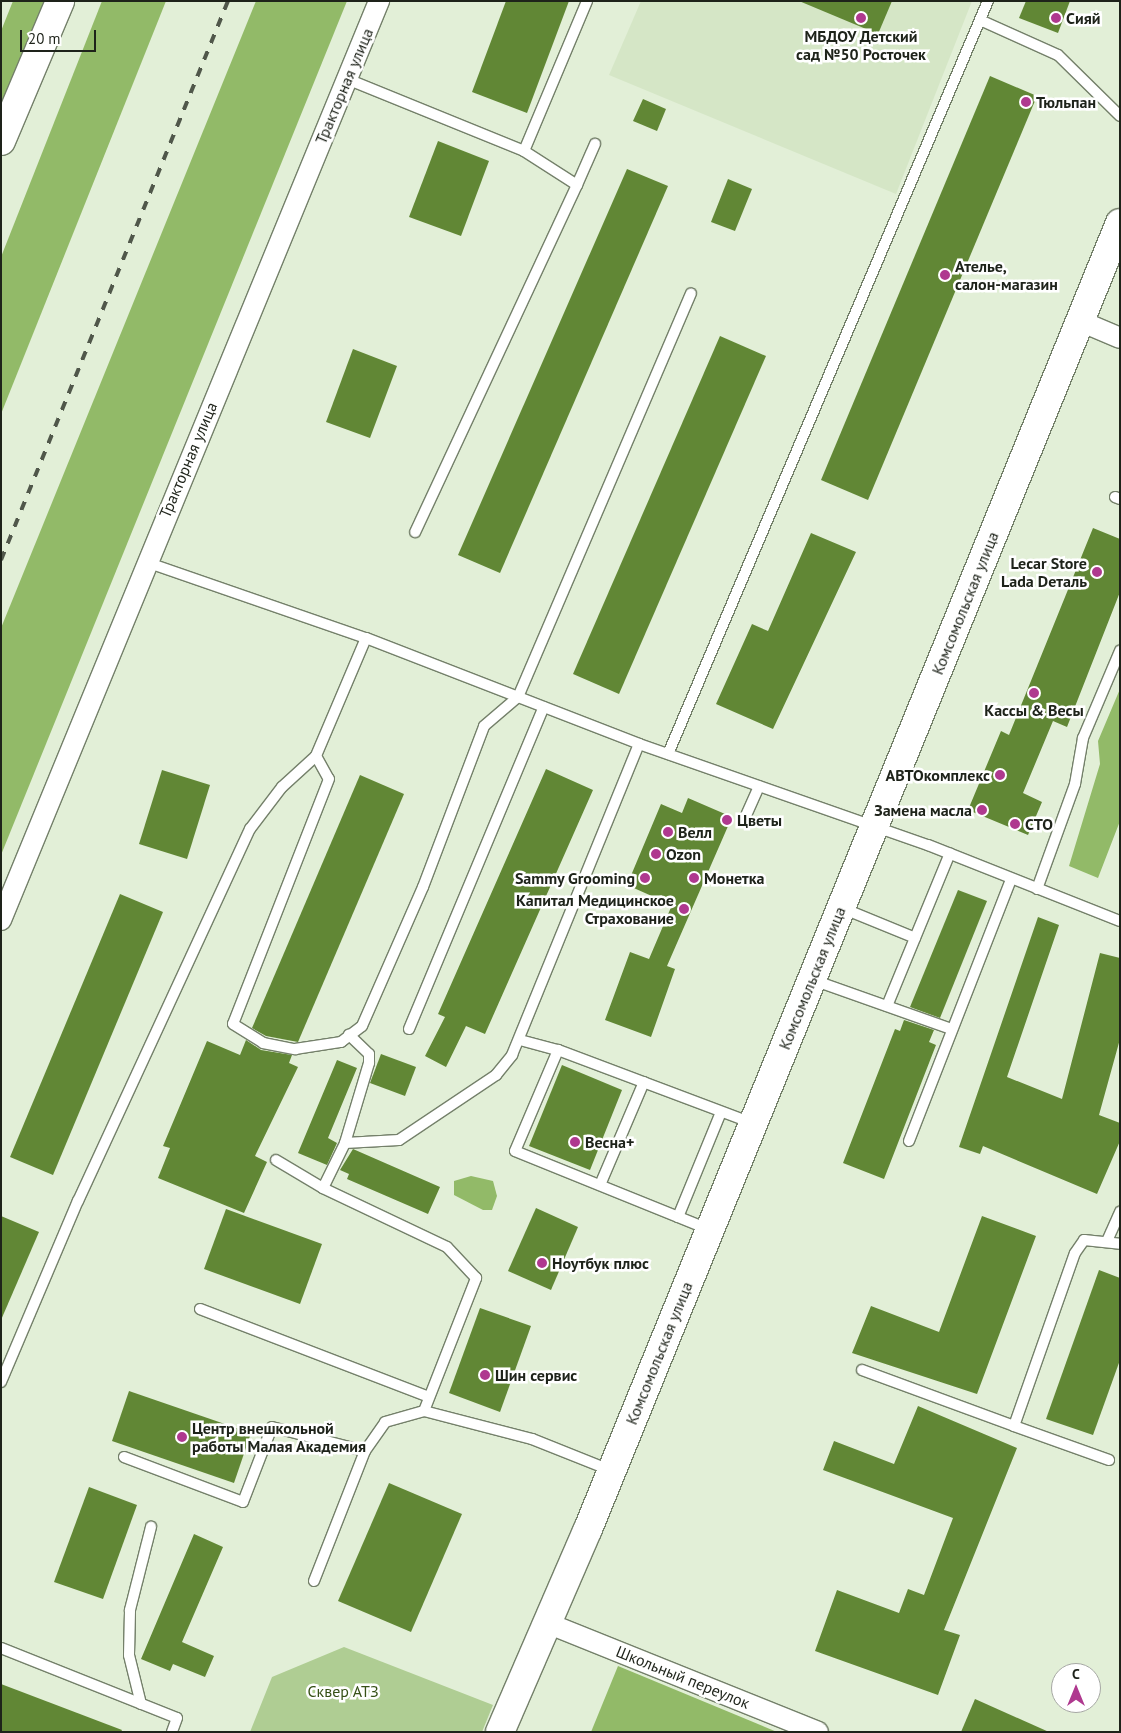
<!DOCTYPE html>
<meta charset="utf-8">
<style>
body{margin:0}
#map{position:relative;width:1121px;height:1733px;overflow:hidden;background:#e2efd7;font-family:"PT Sans",sans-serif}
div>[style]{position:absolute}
.built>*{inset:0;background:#d5e6c6}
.green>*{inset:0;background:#afcd93}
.forest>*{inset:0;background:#92ba68}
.building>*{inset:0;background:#618735}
.roads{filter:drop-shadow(1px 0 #74806a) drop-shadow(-1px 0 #74806a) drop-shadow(0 1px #74806a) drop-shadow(0 -1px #74806a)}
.lane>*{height:10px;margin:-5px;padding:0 5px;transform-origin:5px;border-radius:5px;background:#fff}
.street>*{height:20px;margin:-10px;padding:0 10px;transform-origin:10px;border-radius:10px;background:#fff}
.secondary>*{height:28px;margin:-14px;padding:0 14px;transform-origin:14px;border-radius:14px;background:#fff}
.rail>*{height:4px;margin-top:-2px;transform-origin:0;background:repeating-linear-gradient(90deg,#50574a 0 9px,transparent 0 18px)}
.dots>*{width:14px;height:14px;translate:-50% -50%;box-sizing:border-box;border:2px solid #fff;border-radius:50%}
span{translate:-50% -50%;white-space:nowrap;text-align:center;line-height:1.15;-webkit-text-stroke:5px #fff;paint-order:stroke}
.poi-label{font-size:16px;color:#1e231a;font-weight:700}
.left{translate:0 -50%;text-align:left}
.right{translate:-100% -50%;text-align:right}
.street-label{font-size:16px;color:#1e231a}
.park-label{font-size:16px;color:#365016}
.frame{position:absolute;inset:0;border:2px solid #1e231a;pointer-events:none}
.north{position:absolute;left:1051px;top:1663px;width:50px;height:50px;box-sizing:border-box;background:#fff;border:1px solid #a5a7a3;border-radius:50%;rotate:0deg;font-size:14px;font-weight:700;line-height:20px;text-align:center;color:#1e231a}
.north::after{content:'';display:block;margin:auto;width:18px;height:22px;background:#af398f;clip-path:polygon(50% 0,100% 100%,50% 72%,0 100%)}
.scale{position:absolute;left:20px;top:30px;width:76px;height:22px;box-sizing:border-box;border:2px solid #1e231a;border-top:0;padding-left:6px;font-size:15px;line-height:18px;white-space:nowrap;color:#1e231a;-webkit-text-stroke:4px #fff;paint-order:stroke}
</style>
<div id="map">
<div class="built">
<i style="clip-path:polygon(641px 1px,972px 1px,896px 194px,609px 75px)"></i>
</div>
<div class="green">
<i style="clip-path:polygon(344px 1647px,493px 1705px,482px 1732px,250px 1732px,272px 1677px)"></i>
</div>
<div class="forest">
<i style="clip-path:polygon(13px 1px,44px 1px,1px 111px,1px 31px)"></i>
<i style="clip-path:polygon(102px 1px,166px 1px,1px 414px,1px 257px)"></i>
<i style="clip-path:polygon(256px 1px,347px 1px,1px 855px,1px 628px)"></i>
<i style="clip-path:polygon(1120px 689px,1120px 821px,1098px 878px,1069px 866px,1100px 764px,1098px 741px)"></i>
<i style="clip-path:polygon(471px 1176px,493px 1181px,497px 1196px,492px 1210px,483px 1210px,454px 1195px,454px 1181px)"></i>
<i style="clip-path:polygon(618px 1666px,777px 1732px,591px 1732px)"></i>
</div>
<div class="building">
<i style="clip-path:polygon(506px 1px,569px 1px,527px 113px,472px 92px)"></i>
<i style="clip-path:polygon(799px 1px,892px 1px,878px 34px)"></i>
<i style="clip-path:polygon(1026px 1px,1070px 1px,1058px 33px,1019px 18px)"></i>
<i style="clip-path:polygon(990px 76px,1037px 96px,868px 500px,821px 480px)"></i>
<i style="clip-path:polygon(643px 99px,666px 109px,657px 131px,633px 121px)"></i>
<i style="clip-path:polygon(438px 141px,489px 161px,461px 236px,409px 217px)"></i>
<i style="clip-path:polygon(627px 169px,668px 186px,500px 573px,458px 555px)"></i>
<i style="clip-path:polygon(728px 179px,752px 189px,735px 231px,711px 222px)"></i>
<i style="clip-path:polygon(720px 336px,766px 356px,619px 694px,573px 674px)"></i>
<i style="clip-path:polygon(353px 349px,397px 366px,370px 438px,326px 422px)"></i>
<i style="clip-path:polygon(1093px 528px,1120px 539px,1120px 592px,1067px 727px,1053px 721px,1023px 793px,1042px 802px,1028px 835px,968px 810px,1001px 731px,1009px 735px)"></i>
<i style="clip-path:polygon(811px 533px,856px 552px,773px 729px,716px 704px,752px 624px,768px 631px)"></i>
<i style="clip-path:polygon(546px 769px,593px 790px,485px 1034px,466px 1026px,446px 1067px,425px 1056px,445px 1017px,438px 1014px)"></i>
<i style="clip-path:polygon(162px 770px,210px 785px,187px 859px,139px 844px)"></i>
<i style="clip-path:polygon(360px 775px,404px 794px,298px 1042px,266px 1036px,252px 1028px)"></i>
<i style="clip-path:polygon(688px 798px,732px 817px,667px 966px,675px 969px,651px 1037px,605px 1020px,630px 952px,649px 959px,672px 905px,627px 885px,661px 804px,682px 813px)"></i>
<i style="clip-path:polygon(958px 890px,987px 901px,940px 1018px,910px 1007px)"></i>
<i style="clip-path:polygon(120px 894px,163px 912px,53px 1175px,10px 1157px)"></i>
<i style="clip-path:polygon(1038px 917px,1059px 925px,1007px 1077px,1062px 1099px,1100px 953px,1120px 958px,1120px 1039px,1099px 1115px,1120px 1123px,1120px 1141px,1097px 1194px,983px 1146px,980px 1154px,959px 1147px)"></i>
<i style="clip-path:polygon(904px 1020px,934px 1030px,929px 1042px,936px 1045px,884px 1179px,843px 1163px,895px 1029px,900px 1031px)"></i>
<i style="clip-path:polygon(246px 1040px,261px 1050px,292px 1055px,289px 1063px,298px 1067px,255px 1156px,267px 1162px,244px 1213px,158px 1178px,170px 1148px,163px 1146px,207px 1041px,240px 1055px)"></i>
<i style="clip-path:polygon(381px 1054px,416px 1067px,405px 1096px,370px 1083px)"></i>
<i style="clip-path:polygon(337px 1060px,357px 1068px,328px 1138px,337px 1143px,327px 1165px,298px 1153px)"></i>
<i style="clip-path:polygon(562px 1065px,622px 1090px,590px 1170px,529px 1146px)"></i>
<i style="clip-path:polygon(353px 1149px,440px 1187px,428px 1214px,347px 1179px,349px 1174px,340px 1170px)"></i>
<i style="clip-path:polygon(536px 1208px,578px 1227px,551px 1290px,508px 1271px)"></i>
<i style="clip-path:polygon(226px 1209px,322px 1244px,300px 1304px,204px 1269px)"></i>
<i style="clip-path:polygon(1px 1216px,39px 1232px,1px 1320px)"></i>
<i style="clip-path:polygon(982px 1216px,1036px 1236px,977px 1394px,852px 1353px,871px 1306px,939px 1332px)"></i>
<i style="clip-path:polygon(1099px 1270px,1120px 1278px,1120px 1360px,1093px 1435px,1046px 1419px)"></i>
<i style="clip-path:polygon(480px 1308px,531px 1326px,500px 1412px,449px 1393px)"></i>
<i style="clip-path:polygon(129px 1391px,251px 1433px,234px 1483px,112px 1441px)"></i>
<i style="clip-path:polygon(918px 1406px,1017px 1448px,944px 1630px,960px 1635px,938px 1695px,815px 1651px,837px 1590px,899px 1613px,908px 1589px,924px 1595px,953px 1518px,823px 1470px,834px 1441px,894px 1464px)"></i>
<i style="clip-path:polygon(389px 1483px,462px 1514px,411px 1632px,338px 1601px)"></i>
<i style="clip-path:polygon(89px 1487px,137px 1505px,103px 1599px,54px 1582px)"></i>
<i style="clip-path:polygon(194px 1534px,223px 1547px,182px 1642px,214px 1656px,205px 1677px,173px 1664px,170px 1671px,141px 1659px)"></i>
<i style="clip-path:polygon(1px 1684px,122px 1730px,121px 1732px,1px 1732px)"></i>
<i style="clip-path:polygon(975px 1699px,1049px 1732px,961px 1732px)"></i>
</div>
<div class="roads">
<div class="lane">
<i style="left:980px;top:20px;width:85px;rotate:24.2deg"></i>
<i style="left:1058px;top:55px;width:87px;rotate:44.5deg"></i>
<i style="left:347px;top:79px;width:191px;rotate:22.1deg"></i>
<i style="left:524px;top:151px;width:63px;rotate:32.7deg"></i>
<i style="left:577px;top:185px;width:383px;rotate:115deg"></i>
<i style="left:524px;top:151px;width:163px;rotate:-67.2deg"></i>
<i style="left:577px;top:185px;width:45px;rotate:-66.3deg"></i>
<i style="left:1115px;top:497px;width:5px;rotate:22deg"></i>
<i style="left:146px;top:562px;width:233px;rotate:19.1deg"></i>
<i style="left:366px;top:638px;width:293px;rotate:21.2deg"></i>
<i style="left:639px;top:744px;width:306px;rotate:19.3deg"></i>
<i style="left:928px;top:845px;width:206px;rotate:21.6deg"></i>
<i style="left:366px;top:638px;width:128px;rotate:113deg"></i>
<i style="left:316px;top:756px;width:26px;rotate:61deg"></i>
<i style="left:329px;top:779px;width:263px;rotate:111.4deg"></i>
<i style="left:233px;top:1024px;width:36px;rotate:32deg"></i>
<i style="left:263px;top:1043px;width:33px;rotate:11deg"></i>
<i style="left:295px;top:1049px;width:47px;rotate:-8.7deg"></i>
<i style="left:341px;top:1042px;width:26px;rotate:-37deg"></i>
<i style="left:362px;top:1026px;width:152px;rotate:-66.3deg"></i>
<i style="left:423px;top:887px;width:172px;rotate:-69.2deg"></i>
<i style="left:484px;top:726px;width:45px;rotate:-40.5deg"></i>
<i style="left:518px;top:697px;width:439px;rotate:-66.8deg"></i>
<i style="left:668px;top:754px;width:818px;rotate:-66.98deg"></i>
<i style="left:744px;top:820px;width:37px;rotate:-66deg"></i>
<i style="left:1037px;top:889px;width:112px;rotate:-70.1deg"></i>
<i style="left:1075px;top:784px;width:47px;rotate:-80.1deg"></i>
<i style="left:1083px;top:738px;width:95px;rotate:-67deg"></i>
<i style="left:842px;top:908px;width:79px;rotate:22.3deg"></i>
<i style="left:813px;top:980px;width:146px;rotate:19.5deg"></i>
<i style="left:887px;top:1006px;width:165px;rotate:-67.6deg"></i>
<i style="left:409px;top:1029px;width:349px;rotate:-67.3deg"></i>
<i style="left:520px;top:1040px;width:39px;rotate:15deg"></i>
<i style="left:909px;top:1141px;width:281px;rotate:-68.7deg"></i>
<i style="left:345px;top:1143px;width:84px;rotate:-73.3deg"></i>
<i style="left:369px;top:1063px;width:9px;rotate:-90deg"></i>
<i style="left:369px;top:1054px;width:28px;rotate:-136deg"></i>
<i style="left:276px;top:1160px;width:55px;rotate:30.8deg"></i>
<i style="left:600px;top:1185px;width:112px;rotate:-66.9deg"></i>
<i style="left:678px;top:1217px;width:113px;rotate:-67.7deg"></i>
<i style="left:708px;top:1229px;width:208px;rotate:-158deg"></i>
<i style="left:515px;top:1151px;width:110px;rotate:-66.9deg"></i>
<i style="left:558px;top:1050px;width:207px;rotate:20.6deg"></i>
<i style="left:1108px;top:1239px;width:30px;rotate:-66deg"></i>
<i style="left:200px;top:1309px;width:245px;rotate:21deg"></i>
<i style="left:862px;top:1370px;width:162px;rotate:20.2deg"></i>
<i style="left:1014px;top:1426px;width:183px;rotate:-70.6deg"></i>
<i style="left:1075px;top:1253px;width:16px;rotate:-55deg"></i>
<i style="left:1084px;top:1240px;width:36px;rotate:6deg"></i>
<i style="left:1px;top:1382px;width:197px;rotate:-67deg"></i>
<i style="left:78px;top:1201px;width:410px;rotate:-65.2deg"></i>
<i style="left:250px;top:829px;width:53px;rotate:-52.7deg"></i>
<i style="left:282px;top:787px;width:46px;rotate:-42.4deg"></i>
<i style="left:424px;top:1411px;width:143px;rotate:-68.6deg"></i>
<i style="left:476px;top:1278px;width:42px;rotate:-133.1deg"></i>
<i style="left:447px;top:1247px;width:137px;rotate:-154.6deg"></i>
<i style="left:323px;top:1188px;width:50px;rotate:-63.9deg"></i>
<i style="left:345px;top:1143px;width:54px;rotate:-3.2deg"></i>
<i style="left:399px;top:1140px;width:117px;rotate:-33.8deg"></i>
<i style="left:496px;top:1075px;width:26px;rotate:-51deg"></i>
<i style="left:512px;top:1055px;width:336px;rotate:-67.8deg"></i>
<i style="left:1014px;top:1426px;width:101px;rotate:19.7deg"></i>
<i style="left:124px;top:1457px;width:127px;rotate:20.7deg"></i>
<i style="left:243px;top:1502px;width:80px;rotate:-68.9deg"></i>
<i style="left:272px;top:1427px;width:96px;rotate:14.5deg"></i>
<i style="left:314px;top:1581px;width:140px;rotate:-68.6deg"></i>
<i style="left:365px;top:1451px;width:35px;rotate:-55deg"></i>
<i style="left:385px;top:1422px;width:41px;rotate:-15.8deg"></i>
<i style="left:424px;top:1411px;width:112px;rotate:14.5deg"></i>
<i style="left:532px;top:1439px;width:84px;rotate:21.7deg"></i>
<i style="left:1px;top:1648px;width:189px;rotate:21.7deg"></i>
<i style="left:177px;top:1718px;width:15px;rotate:110deg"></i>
<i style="left:141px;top:1704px;width:50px;rotate:-103.8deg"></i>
<i style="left:129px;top:1655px;width:45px;rotate:-88.7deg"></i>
<i style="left:130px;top:1610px;width:86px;rotate:-75.8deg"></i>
</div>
<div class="street">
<i style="left:1080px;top:321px;width:43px;rotate:23deg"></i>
<i style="left:1px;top:920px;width:994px;rotate:-67.64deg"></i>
<i style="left:547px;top:1623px;width:292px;rotate:21.9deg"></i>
</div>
<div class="secondary">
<i style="left:1px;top:141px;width:152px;rotate:-67.1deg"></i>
<i style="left:500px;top:1732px;width:221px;rotate:-66.6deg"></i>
<i style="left:588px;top:1529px;width:1410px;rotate:-67.84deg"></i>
</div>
</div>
<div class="rail">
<i style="left:1px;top:560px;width:603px;rotate:-67.9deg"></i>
</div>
<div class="dots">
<i style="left:861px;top:18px;background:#af398f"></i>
<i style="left:1056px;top:18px;background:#af398f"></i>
<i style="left:1026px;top:102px;background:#af398f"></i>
<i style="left:945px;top:275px;background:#af398f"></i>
<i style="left:1097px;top:572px;background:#af398f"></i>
<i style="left:1034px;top:693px;background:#af398f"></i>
<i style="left:1000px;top:775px;background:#af398f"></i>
<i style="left:982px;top:810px;background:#af398f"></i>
<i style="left:727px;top:820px;background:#af398f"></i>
<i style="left:1015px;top:824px;background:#af398f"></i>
<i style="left:668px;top:832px;background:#af398f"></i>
<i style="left:656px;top:854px;background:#af398f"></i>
<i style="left:645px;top:878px;background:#af398f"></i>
<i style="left:694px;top:878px;background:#af398f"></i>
<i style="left:684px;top:909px;background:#af398f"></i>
<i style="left:575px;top:1142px;background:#af398f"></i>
<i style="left:542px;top:1263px;background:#af398f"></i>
<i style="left:485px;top:1375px;background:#af398f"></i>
<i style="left:182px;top:1437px;background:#af398f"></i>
</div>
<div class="poi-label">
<span class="left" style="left:1066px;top:18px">Сияй</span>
<span style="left:861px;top:45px">МБДОУ Детский<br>сад №50 Росточек</span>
<span class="left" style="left:1036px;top:102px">Тюльпан</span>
<span class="left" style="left:955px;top:275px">Ателье,<br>салон-магазин</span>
<span class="right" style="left:1087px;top:572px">Lecar Store<br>Lada Dеталь</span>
<span style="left:1034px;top:710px">Кассы &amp; Весы</span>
<span class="right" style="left:990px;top:775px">АВТОкомплекс</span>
<span class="right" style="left:972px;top:810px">Замена масла</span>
<span class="left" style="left:737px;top:820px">Цветы</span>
<span class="left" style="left:1025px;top:824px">СТО</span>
<span class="left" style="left:678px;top:832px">Велл</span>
<span class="left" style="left:666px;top:854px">Ozon</span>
<span class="right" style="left:635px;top:878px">Sammy Grooming</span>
<span class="left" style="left:704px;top:878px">Монетка</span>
<span class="right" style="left:674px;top:909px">Капитал Медицинское<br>Страхование</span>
<span class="left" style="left:585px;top:1142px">Весна+</span>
<span class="left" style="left:552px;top:1263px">Ноутбук плюс</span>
<span class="left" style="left:495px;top:1375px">Шин сервис</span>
<span class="left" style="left:192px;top:1437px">Центр внешкольной<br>работы Малая Академия</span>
</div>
<div class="street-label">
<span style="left:344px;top:86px;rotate:-67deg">Тракторная улица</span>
<span style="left:188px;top:460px;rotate:-67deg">Тракторная улица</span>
<span style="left:965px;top:603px;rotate:-68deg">Комсомольская улица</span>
<span style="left:812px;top:978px;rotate:-68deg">Комсомольская улица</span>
<span style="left:659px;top:1353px;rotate:-68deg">Комсомольская улица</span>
<span style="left:683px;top:1677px;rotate:22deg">Школьный переулок</span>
</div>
<div class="park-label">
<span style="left:343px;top:1691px">Сквер АТЗ</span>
</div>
<div class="frame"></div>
<div class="north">С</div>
<div class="scale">20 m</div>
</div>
